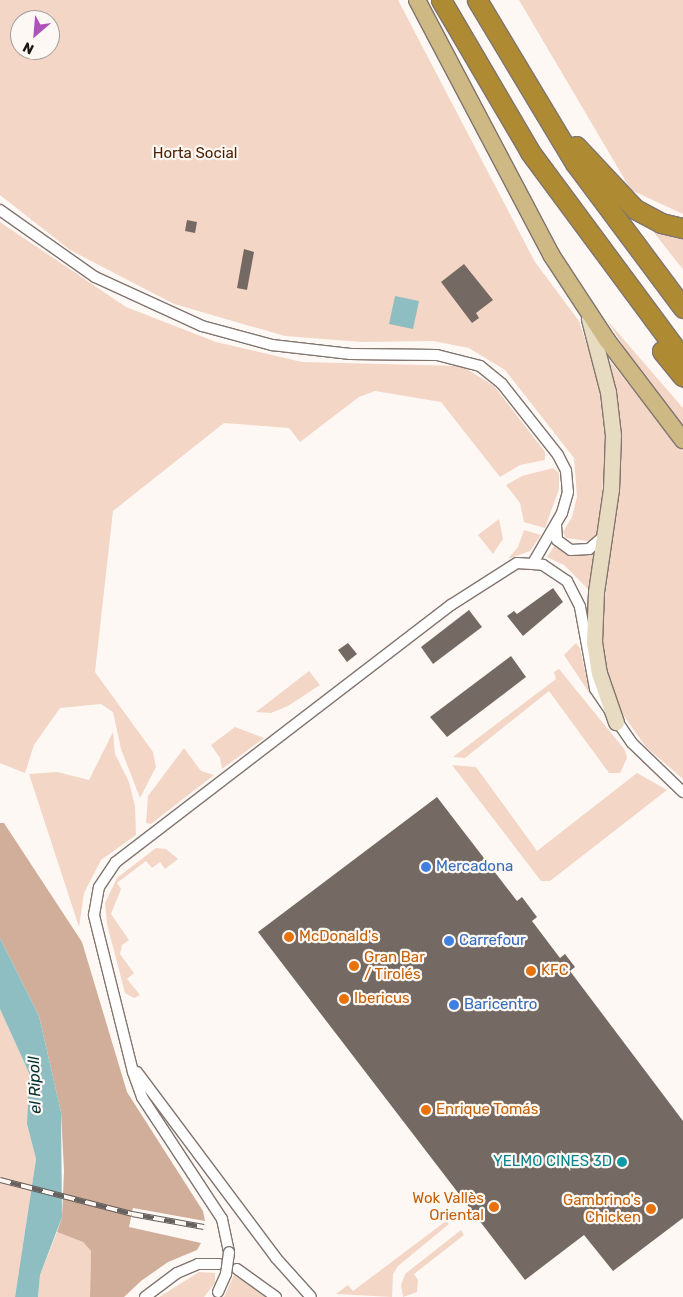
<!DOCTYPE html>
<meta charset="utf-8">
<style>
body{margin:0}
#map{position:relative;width:683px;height:1297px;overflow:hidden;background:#fef8f5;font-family:Rubik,sans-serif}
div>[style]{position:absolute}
.green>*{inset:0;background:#f3d6c5}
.forest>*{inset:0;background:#d1ae99}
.water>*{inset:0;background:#8ebec1}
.building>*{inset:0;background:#756a63}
.roads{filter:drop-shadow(1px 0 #81756f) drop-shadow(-1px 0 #81756f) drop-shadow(0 1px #81756f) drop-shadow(0 -1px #81756f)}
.street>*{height:10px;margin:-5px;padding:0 5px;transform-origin:5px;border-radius:5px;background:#fff}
.secondary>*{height:15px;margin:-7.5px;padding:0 7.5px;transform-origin:7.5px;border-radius:7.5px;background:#e7dcc2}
.primary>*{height:16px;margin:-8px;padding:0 8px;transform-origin:8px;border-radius:8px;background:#ceb985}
.highway>*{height:19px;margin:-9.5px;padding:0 9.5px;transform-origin:9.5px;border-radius:9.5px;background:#ae8b33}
.rail>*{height:5.5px;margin-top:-2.75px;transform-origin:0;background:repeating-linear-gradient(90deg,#fef8f5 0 11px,#66615e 0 22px);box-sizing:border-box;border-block:1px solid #66615e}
.bridges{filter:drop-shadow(1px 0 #81756f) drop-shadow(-1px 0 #81756f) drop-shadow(0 1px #81756f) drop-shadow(0 -1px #81756f)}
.street-bridge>*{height:10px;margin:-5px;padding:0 5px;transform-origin:5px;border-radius:5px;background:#fff}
.dots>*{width:14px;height:14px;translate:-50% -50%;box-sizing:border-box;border:2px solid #fef8f5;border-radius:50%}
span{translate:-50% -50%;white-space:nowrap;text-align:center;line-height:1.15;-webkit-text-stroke:4.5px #fef8f5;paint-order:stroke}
.park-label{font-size:15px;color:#4b1f00}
.shop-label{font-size:15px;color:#366cbe}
.left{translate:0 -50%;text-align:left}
.food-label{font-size:15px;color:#c56008}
.right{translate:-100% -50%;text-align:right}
.culture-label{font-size:15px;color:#0d838f}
.water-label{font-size:16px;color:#003134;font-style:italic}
.north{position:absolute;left:10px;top:10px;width:50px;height:50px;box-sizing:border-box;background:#fef8f5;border:1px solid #a29d9a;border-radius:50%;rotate:207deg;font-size:14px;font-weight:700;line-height:20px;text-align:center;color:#191512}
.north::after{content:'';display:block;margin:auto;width:18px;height:22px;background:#af52bc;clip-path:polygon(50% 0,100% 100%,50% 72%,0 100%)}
</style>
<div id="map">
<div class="green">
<i style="clip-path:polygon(evenodd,0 0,398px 0,535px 262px,579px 321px,598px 379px,606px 437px,599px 535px,588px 541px,566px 538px,563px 532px,572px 517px,577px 497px,574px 458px,505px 370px,469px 348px,433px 341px,362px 342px,285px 336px,174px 304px,70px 250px,0 195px,0 0,20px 20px,50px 20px,50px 50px,20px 50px,20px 20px)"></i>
<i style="clip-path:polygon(519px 0,683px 0,683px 214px,631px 190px)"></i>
<i style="clip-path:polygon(0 222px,126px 307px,216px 342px,302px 362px,462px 366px,494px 386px,545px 452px,545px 460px,520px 465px,500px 477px,441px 402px,375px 391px,359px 397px,300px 442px,289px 428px,224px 423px,113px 511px,95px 672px,153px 752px,156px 767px,140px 798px,121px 749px,113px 712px,101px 704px,60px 708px,34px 745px,25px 773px,0 763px)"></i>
<i style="clip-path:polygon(652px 230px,683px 237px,683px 269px,677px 262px)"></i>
<i style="clip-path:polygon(606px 319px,683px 408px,683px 427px,643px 376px)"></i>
<i style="clip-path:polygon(609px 360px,683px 452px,683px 779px,646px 747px,621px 712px,607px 679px,600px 641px,622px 448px)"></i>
<i style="clip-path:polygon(553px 468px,559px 473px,559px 489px,545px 528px,524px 522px,520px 503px,506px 485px,522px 476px)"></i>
<i style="clip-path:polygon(499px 519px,503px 539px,493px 554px,478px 535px)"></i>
<i style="clip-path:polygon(524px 530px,541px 535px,530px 551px,508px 559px,518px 547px)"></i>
<i style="clip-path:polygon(555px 545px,571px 555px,595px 553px,588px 589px,564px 565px,547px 557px)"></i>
<i style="clip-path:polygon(576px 643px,580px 648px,590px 694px,564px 655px)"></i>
<i style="clip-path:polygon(559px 669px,625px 750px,627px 758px,620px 773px,609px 773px,549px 691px,465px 758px,453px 757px,556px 679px,554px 672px)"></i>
<i style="clip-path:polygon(309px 671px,320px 685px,288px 706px,271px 713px,256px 712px)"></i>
<i style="clip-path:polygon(235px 727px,264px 738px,222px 769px,220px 758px,211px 745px)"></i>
<i style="clip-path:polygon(113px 732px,115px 754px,129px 782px,135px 806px,136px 835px,101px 860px,84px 893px,79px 927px,29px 774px,57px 772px,89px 780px)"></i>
<i style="clip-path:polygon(184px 748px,201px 771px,214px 775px,151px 824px,146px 823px,148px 796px)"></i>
<i style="clip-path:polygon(452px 765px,476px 767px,537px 851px,637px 773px,667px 790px,550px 881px,541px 881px)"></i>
<i style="clip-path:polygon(156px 848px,166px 849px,178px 859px,165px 869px,160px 862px,152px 868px,146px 861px,117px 883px,121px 889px,111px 914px,129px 940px,122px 945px,120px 954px,134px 973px,127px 979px,140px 995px,134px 998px,125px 993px,107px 924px,105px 903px,117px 878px)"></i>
<i style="clip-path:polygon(0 1009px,29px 1073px,27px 1124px,36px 1159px,15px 1297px,0 1297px)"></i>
<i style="clip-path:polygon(446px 1221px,449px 1224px,398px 1266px,393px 1274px,392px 1297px,336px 1294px,348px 1285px,353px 1291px)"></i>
<i style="clip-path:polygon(461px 1230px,464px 1235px,414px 1274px,418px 1280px,417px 1292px,403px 1297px,401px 1285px,405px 1274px)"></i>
<i style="clip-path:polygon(57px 1232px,83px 1242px,91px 1251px,90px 1297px,38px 1297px,40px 1275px)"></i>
<i style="clip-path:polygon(199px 1272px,215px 1273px,215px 1283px,204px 1297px,159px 1297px)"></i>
<i style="clip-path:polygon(234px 1275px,250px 1285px,265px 1297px,224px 1297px)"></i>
</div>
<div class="forest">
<i style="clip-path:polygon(0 823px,4px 823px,82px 942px,127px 1092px,203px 1211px,205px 1221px,133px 1208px,129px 1227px,201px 1243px,197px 1250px,168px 1262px,141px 1281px,124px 1297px,90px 1297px,91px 1251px,83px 1242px,57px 1232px,62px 1217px,64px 1171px,61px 1112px,39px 1016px,0 938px)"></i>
</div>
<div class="water">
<i style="clip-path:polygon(395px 296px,419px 301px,413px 329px,389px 324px)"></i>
<i style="clip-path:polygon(0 938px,39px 1016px,61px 1112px,62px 1217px,40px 1275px,38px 1297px,15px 1297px,36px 1159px,27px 1124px,29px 1073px,0 1009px)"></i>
</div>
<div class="building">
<i style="clip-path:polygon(187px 220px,197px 222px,195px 233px,185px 231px)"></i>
<i style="clip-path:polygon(244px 249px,254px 252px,247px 290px,237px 288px)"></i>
<i style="clip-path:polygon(464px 264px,493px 300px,476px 313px,479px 318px,472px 323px,441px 282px)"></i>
<i style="clip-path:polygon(553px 588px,563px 602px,523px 636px,507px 616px,514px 611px,517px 614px)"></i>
<i style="clip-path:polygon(469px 610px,482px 627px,433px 664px,421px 647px)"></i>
<i style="clip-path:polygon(348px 643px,357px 654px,347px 662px,338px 650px)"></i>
<i style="clip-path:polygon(511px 656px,526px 677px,447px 737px,430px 717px)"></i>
<i style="clip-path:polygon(437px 797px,517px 901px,522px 897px,537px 917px,532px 921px,560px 958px,565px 954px,575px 967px,570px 971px,683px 1121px,683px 1218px,613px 1271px,584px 1235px,525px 1280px,258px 932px)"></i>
</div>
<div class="roads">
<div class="street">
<i style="left:0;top:210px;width:116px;rotate:35.2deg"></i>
<i style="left:95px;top:277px;width:118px;rotate:24.6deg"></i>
<i style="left:202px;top:326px;width:73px;rotate:15.2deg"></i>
<i style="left:272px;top:345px;width:79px;rotate:6.6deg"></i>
<i style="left:350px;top:354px;width:87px;rotate:0.7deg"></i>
<i style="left:437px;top:355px;width:44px;rotate:14.3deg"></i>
<i style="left:480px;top:366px;width:28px;rotate:39deg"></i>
<i style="left:502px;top:384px;width:90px;rotate:51.7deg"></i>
<i style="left:558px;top:455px;width:18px;rotate:63deg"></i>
<i style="left:566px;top:471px;width:21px;rotate:85deg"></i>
<i style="left:568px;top:492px;width:22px;rotate:106deg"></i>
<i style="left:562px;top:513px;width:58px;rotate:120.1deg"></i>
<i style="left:556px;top:525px;width:15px;rotate:86deg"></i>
<i style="left:557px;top:540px;width:17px;rotate:36deg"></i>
<i style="left:571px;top:550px;width:18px;rotate:-3deg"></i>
<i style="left:589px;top:549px;width:18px;rotate:-41deg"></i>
<i style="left:137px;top:1072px;width:232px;rotate:53.2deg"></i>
<i style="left:276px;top:1258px;width:52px;rotate:48.1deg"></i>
<i style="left:229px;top:1252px;width:34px;rotate:-102deg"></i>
<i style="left:222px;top:1219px;width:146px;rotate:-123.3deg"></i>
<i style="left:142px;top:1097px;width:27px;rotate:-110deg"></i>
<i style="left:133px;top:1072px;width:162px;rotate:-104deg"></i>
<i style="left:94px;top:915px;width:28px;rotate:-80deg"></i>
<i style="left:99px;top:887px;width:30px;rotate:-56deg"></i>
<i style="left:116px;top:862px;width:422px;rotate:-37.5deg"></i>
<i style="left:451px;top:605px;width:78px;rotate:-32.5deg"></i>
<i style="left:517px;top:563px;width:26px;rotate:4deg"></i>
<i style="left:543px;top:565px;width:29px;rotate:34deg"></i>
<i style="left:567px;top:581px;width:29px;rotate:63deg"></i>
<i style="left:580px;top:607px;width:83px;rotate:79.6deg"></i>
<i style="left:595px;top:689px;width:65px;rotate:55.6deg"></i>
<i style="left:632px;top:743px;width:71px;rotate:43.9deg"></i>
<i style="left:237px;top:1269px;width:48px;rotate:35.7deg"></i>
<i style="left:145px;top:1297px;width:40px;rotate:-37deg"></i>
<i style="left:177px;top:1273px;width:23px;rotate:-23deg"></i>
<i style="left:198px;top:1264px;width:21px"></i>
</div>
<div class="secondary">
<i style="left:589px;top:319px;width:75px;rotate:75.4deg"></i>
<i style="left:608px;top:392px;width:43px;rotate:83.4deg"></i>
<i style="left:613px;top:435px;width:54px;rotate:92.1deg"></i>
<i style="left:611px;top:489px;width:104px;rotate:98.3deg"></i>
<i style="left:596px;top:592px;width:50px;rotate:92.3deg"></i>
<i style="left:594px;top:642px;width:31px;rotate:81deg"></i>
<i style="left:599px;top:673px;width:52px;rotate:70.9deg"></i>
</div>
<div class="primary">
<i style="left:417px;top:0;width:289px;rotate:62.2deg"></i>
<i style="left:552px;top:256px;width:100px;rotate:56.8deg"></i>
<i style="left:607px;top:340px;width:126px;rotate:52.8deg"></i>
</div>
<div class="highway">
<i style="left:441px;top:0;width:176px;rotate:59.6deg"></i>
<i style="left:530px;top:152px;width:257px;rotate:53.5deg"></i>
<i style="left:477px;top:0;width:190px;rotate:59deg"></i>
<i style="left:575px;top:163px;width:181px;rotate:53.3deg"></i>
<i style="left:576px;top:146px;width:86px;rotate:46.9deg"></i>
<i style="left:635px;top:209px;width:30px;rotate:28deg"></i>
<i style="left:661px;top:223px;width:23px;rotate:13deg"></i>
<i style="left:662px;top:351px;width:33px;rotate:51deg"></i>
</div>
</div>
<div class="rail">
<i style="left:0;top:1180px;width:136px;rotate:14.4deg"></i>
<i style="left:132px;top:1214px;width:73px;rotate:10.2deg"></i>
</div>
<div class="bridges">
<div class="street-bridge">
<i style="left:218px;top:1292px;width:20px;rotate:-66deg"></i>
<i style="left:226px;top:1274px;width:22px;rotate:-82deg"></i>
</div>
</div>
<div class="dots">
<i style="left:426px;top:867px;background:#3f7fe0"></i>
<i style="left:289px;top:937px;background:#e8710a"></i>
<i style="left:449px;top:941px;background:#3f7fe0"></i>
<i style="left:354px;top:966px;background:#e8710a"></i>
<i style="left:531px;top:971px;background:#e8710a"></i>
<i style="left:344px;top:999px;background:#e8710a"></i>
<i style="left:454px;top:1005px;background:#3f7fe0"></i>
<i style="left:426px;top:1110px;background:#e8710a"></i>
<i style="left:622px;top:1162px;background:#0f9aa8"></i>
<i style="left:494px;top:1207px;background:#e8710a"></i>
<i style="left:651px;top:1209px;background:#e8710a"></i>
</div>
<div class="park-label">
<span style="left:195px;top:154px">Horta Social</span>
</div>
<div class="shop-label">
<span class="left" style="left:436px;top:867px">Mercadona</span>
<span class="left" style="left:459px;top:941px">Carrefour</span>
<span class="left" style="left:464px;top:1005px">Baricentro</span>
</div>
<div class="food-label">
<span class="left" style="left:299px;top:937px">McDonald's</span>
<span class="left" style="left:364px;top:966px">Gran Bar<br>/ Tirolés</span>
<span class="left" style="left:541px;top:971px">KFC</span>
<span class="left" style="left:354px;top:999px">Ibericus</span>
<span class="left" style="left:436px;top:1110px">Enrique Tomás</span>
<span class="right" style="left:484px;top:1207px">Wok Vallès<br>Oriental</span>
<span class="right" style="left:641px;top:1209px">Gambrino's<br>Chicken</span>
</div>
<div class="culture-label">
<span class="right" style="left:612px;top:1162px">YELMO CINES 3D</span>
</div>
<div class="water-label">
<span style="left:35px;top:1085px;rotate:-92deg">el Ripoll</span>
</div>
<div class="north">N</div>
</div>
